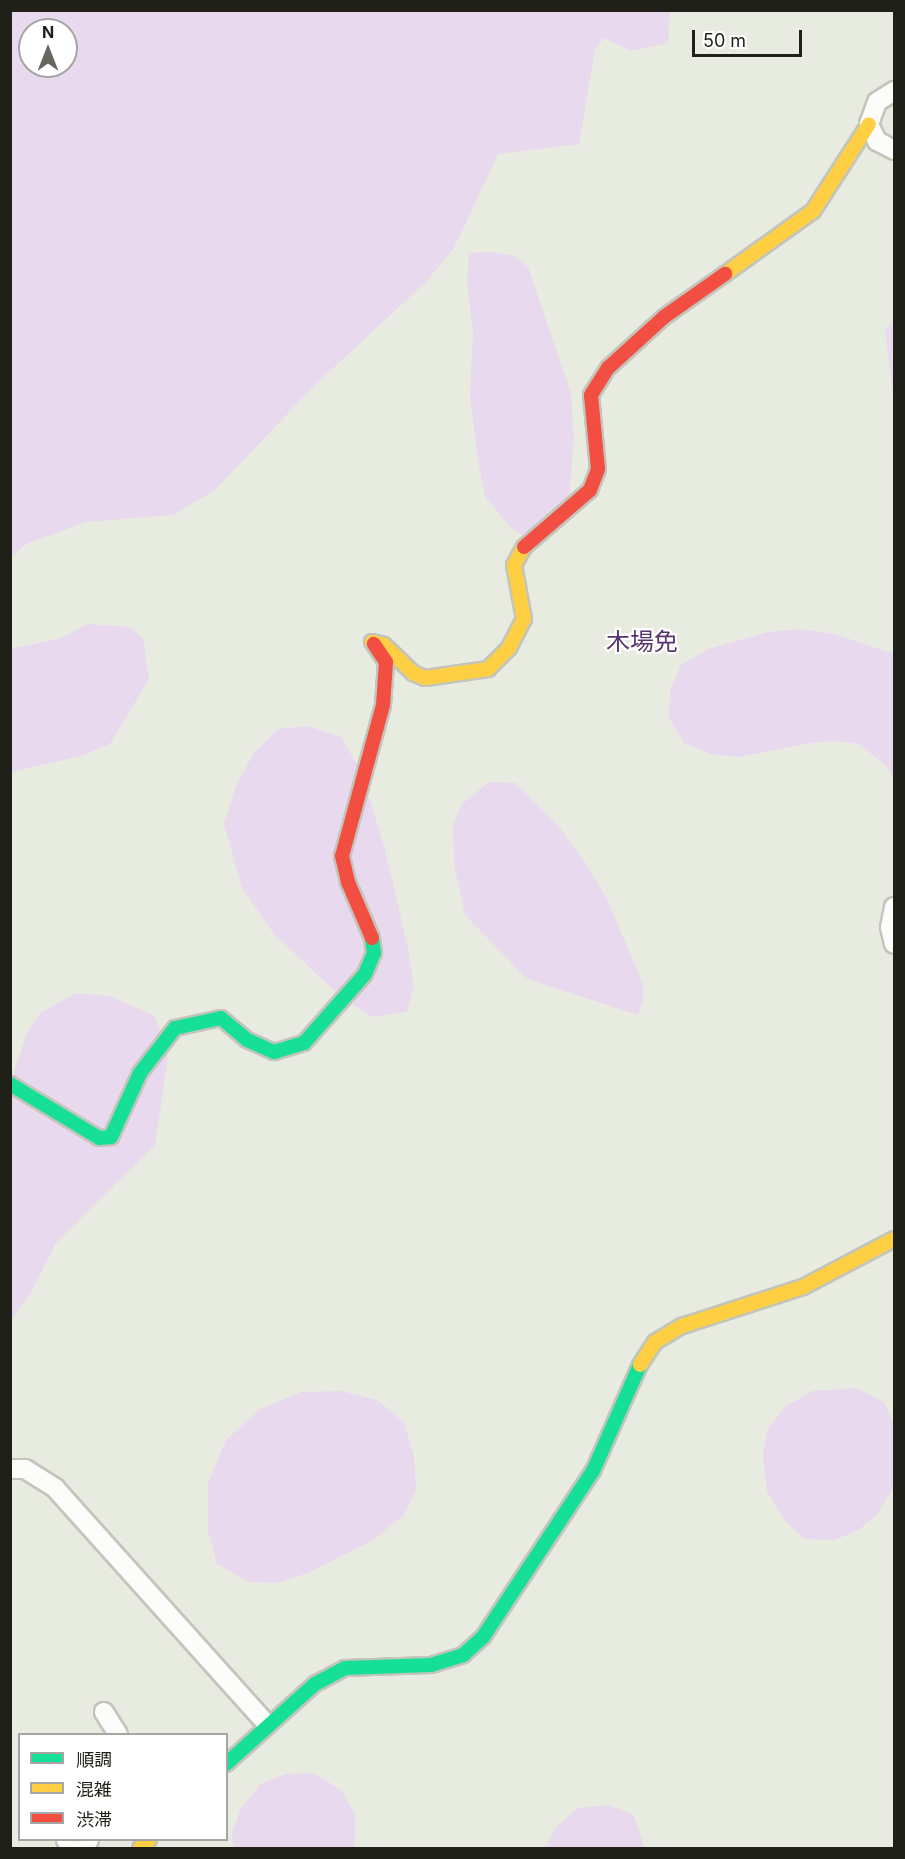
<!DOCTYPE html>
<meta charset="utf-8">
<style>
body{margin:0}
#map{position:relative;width:905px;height:1859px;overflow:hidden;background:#e8ebdf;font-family:Inter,"Noto Sans JP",sans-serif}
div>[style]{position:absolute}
.green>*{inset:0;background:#e9d9ef}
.roads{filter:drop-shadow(2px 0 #c3c5bb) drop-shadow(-2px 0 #c3c5bb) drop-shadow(0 2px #c3c5bb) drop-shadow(0 -2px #c3c5bb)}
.street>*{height:18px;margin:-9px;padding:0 9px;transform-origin:9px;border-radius:9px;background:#fcfcfa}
.fast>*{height:14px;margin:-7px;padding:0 7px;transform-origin:7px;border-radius:7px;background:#16e098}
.slow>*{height:14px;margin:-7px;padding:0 7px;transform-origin:7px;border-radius:7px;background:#ffcf43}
.jam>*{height:14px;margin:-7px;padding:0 7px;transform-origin:7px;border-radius:7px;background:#f24e42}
span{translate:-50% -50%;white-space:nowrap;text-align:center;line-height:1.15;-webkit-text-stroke:4.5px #fff;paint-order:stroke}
.quarter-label{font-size:24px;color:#59356d}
.frame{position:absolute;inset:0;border:12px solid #1f2118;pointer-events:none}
.legend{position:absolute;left:18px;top:1733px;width:210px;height:108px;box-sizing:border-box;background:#fff;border:2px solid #a5a6a3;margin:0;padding:8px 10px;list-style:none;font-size:18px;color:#1f2118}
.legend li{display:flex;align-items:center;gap:12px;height:30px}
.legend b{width:30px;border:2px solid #a5a6a3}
.north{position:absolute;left:18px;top:18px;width:60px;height:60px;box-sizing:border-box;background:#fff;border:2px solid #a5a6a3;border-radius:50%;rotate:0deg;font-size:16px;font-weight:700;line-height:24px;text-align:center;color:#1f2118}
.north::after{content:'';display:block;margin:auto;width:21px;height:27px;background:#65685e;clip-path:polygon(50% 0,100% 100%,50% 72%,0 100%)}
.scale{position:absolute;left:692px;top:30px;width:110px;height:27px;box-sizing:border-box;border:3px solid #1f2118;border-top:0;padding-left:8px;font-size:18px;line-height:21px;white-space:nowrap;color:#1f2118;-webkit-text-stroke:4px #fff;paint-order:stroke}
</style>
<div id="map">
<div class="green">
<i style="clip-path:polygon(evenodd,11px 10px,670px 10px,670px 11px,668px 43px,631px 51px,604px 38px,595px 49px,579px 144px,498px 154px,454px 248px,426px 282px,314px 386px,215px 490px,173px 515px,86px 522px,26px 544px,11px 557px,11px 10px,30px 30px,66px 30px,66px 66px,30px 66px,30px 30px)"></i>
<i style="clip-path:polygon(489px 252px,514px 256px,528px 267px,571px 393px,574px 439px,569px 498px,534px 543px,510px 527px,485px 496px,477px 455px,470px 396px,473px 332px,467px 282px,469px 253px)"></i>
<i style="clip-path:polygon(894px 321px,894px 402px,885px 329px)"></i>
<i style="clip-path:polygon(88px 624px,129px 627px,143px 638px,149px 679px,110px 744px,81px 756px,11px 772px,11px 649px,61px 638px)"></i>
<i style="clip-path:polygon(798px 629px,835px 634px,894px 654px,894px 779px,885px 765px,859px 744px,834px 741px,805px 744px,739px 757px,711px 754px,684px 743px,669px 718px,670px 691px,681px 665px,708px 649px,768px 632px)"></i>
<i style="clip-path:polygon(307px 726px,341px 737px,361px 771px,385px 849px,407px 944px,414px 986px,407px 1012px,372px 1017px,342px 998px,274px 934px,242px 888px,224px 824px,237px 783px,254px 753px,278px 729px)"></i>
<i style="clip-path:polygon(489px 782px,516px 783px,560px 828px,587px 865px,607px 899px,643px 984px,643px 1002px,638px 1015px,527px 979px,465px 915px,454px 865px,453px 825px,462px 804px)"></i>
<i style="clip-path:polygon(76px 993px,110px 996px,155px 1016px,168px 1057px,155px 1145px,56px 1243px,30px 1294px,11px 1320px,10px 1084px,27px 1033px,40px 1013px)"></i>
<i style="clip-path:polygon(857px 1388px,885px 1403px,894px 1425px,894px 1487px,877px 1514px,860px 1529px,835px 1540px,805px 1539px,784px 1520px,767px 1491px,763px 1455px,767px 1430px,785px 1407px,812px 1391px)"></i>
<i style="clip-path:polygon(342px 1391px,377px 1400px,404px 1422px,414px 1457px,416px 1489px,404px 1515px,375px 1539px,308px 1573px,277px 1583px,248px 1582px,217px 1564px,208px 1531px,208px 1483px,226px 1440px,260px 1409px,301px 1392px)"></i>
<i style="clip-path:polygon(314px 1773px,341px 1790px,355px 1814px,355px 1848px,233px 1848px,232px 1833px,241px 1808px,261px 1784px,285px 1774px)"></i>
<i style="clip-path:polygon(608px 1805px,633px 1814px,645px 1848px,545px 1848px,556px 1827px,578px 1808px)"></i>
</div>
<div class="roads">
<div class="street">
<i style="left:894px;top:91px;width:20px;rotate:147deg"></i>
<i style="left:877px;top:102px;width:23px;rotate:110deg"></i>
<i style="left:869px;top:124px;width:19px;rotate:65deg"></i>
<i style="left:877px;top:141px;width:19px;rotate:28deg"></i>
<i style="left:894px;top:907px;width:20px;rotate:101deg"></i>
<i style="left:890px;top:927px;width:17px;rotate:77deg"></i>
<i style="left:10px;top:1469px;width:15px"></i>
<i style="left:25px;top:1469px;width:36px;rotate:32deg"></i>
<i style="left:55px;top:1488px;width:317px;rotate:48.1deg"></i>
<i style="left:104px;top:1712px;width:26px;rotate:58deg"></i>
<i style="left:66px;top:1840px;width:9px;rotate:58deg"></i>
<i style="left:85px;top:1848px;width:9px;rotate:-63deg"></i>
</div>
<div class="fast">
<i style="left:10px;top:1084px;width:104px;rotate:31.2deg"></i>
<i style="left:99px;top:1138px;width:12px;rotate:-5deg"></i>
<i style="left:111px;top:1137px;width:70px;rotate:-65.6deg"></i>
<i style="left:140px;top:1073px;width:57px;rotate:-52.1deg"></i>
<i style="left:175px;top:1028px;width:47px;rotate:-12.3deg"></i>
<i style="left:221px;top:1018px;width:34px;rotate:40deg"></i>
<i style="left:247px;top:1040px;width:30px;rotate:24deg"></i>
<i style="left:274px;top:1052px;width:31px;rotate:-17deg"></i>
<i style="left:304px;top:1043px;width:92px;rotate:-48.5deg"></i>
<i style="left:365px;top:974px;width:23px;rotate:-67deg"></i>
<i style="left:374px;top:953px;width:15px;rotate:-98deg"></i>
<i style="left:226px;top:1764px;width:120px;rotate:-42deg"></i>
<i style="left:315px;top:1684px;width:34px;rotate:-28deg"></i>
<i style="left:345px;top:1668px;width:86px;rotate:-2deg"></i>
<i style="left:431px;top:1665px;width:34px;rotate:-17deg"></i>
<i style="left:463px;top:1655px;width:27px;rotate:-42deg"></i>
<i style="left:483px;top:1637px;width:199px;rotate:-56.5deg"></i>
<i style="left:593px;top:1471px;width:116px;rotate:-66.1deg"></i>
</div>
<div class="slow">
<i style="left:725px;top:274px;width:108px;rotate:-35.6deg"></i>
<i style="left:813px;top:211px;width:103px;rotate:-57.2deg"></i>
<i style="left:372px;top:642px;width:12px;rotate:14deg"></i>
<i style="left:384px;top:645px;width:40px;rotate:44deg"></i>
<i style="left:413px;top:673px;width:13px;rotate:23deg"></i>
<i style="left:425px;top:678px;width:64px;rotate:-8.1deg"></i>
<i style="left:488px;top:669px;width:30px;rotate:-45deg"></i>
<i style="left:509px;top:648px;width:33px;rotate:-63deg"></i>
<i style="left:524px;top:619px;width:55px;rotate:-100.5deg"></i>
<i style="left:514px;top:565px;width:21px;rotate:-61deg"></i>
<i style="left:640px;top:1365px;width:27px;rotate:-57deg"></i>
<i style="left:655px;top:1342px;width:31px;rotate:-31deg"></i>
<i style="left:682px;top:1326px;width:127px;rotate:-17.9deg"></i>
<i style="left:803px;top:1287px;width:103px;rotate:-27.8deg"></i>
<i style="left:140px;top:1848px;width:12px;rotate:-42deg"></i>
</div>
<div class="jam">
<i style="left:524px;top:547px;width:87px;rotate:-40.8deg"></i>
<i style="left:590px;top:490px;width:22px;rotate:-69deg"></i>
<i style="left:598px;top:469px;width:74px;rotate:-95.4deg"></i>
<i style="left:591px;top:395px;width:32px;rotate:-58deg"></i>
<i style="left:608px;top:368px;width:76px;rotate:-42.3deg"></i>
<i style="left:664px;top:317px;width:75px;rotate:-35.2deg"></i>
<i style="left:372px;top:938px;width:61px;rotate:-113.2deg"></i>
<i style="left:348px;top:882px;width:27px;rotate:-103deg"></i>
<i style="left:342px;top:856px;width:156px;rotate:-74.8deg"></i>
<i style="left:383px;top:705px;width:43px;rotate:-86deg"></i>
<i style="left:386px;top:662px;width:22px;rotate:-124deg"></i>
</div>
</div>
<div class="quarter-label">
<span style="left:642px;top:642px">木場免</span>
</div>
<div class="frame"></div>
<ul class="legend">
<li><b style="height:8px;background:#16e098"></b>順調</li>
<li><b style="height:8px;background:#ffcf43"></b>混雑</li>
<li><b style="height:8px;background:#f24e42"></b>渋滞</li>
</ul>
<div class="north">N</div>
<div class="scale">50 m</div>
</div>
